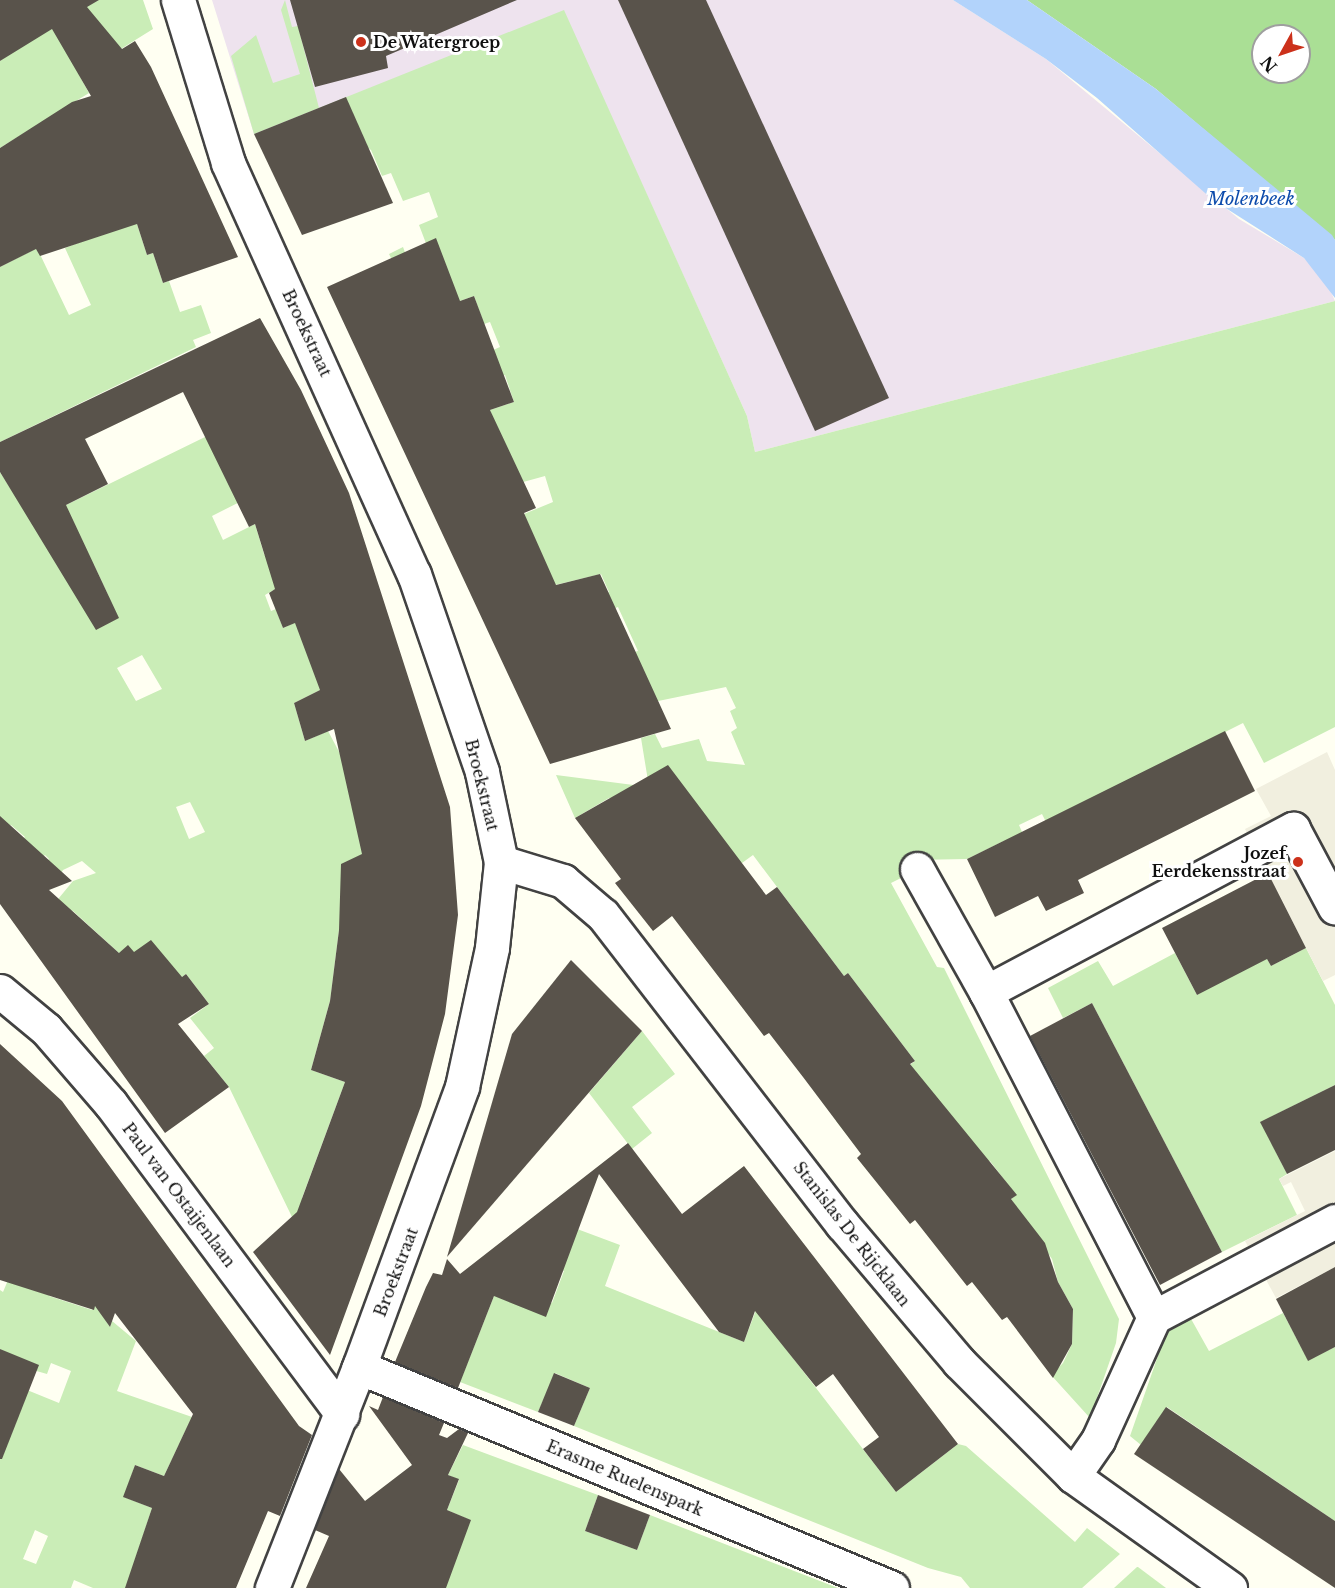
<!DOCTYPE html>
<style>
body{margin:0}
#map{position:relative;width:1335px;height:1588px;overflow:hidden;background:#fffff2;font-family:"Libre Baskerville",serif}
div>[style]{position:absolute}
.industrial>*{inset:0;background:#eee3ee}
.green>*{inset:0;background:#caedb7}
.forest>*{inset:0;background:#aadf95}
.plaza>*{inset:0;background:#f1efdf}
.water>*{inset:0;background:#b2d3fb}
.building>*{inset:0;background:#59534b}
.roads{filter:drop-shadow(2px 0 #424242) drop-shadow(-2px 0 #424242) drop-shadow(0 2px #424242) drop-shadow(0 -2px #424242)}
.minor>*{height:33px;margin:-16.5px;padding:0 16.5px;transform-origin:16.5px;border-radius:16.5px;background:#fff}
.dots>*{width:16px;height:16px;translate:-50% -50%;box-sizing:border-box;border:3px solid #fff;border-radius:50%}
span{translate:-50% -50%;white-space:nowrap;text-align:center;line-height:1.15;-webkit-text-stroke:6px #fff;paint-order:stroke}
.poi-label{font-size:16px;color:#0f0f0f;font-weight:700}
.left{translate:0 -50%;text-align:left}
.right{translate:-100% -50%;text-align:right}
.street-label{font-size:16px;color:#0f0f0f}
.water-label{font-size:18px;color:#0d4bac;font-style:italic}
.north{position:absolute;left:1251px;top:24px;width:60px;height:60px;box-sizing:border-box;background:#fff;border:2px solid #9f9f9f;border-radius:50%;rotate:230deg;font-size:16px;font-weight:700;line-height:24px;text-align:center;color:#0f0f0f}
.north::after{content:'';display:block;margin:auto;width:21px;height:27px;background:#cc311b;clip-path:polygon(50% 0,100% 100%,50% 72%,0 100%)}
</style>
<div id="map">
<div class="industrial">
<i style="clip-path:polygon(212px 0,953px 0,1046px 59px,1239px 219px,1304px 258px,1328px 285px,1335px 301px,755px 452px,747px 416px,598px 87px,254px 134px)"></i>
</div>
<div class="green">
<i style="clip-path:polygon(81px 0,143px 0,153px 29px,79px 75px,89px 93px,0 148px,0 61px)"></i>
<i style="clip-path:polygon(285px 0,292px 27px,298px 26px,319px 108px,564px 10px,747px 416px,755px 452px,1335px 301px,1335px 727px,1264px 763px,1243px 723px,1046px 822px,1042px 814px,1019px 825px,1026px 841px,1004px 841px,967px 859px,913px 860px,911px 873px,891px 883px,937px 967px,944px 968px,1119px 1319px,1116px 1343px,1090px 1418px,1051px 1375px,1063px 1363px,1072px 1344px,1073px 1309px,1058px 1282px,1052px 1259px,1011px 1199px,1016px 1195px,990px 1161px,862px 1154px,836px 1121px,915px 1061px,848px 973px,844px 976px,753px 855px,742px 863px,624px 798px,609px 798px,575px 818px,556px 775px,649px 787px,641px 738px,655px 734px,662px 748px,699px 739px,707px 761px,745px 765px,731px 732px,737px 728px,730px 711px,736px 708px,726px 687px,634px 706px,618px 657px,638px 651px,618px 607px,613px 609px,605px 594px,609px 592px,601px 574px,555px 585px,524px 514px,553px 502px,545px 476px,516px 484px,490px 410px,514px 402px,505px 375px,494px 379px,484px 354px,500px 347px,490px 322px,484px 324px,474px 296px,460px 301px,394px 264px,389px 254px,403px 247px,406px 255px,427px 246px,419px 225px,438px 217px,429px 192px,403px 201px,391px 173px,382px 176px,371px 150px,319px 108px,254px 134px,231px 56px,256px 35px,273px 83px,300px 74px,281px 10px)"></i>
<i style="clip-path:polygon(136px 221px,147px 255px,153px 253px,163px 283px,169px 281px,180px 312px,201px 305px,211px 333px,193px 340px,196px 347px,0 442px,0 267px,37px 248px,69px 315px,91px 305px,65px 248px)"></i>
<i style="clip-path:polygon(evenodd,205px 437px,275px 484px,212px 516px,223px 540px,255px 524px,264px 554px,284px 584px,265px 595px,271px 611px,276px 609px,283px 628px,303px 619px,322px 689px,294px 703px,305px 741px,328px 731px,345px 763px,351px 805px,373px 849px,339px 930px,330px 1001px,311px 1070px,345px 1082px,302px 1198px,310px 1212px,292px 1217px,229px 1087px,204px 1056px,214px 1048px,190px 1018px,209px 1004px,186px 974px,171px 985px,134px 952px,119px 953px,73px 911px,54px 904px,73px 881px,96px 873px,82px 861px,63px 870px,59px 877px,44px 865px,49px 859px,45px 855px,33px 866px,13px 849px,25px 837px,11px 825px,0 833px,0 472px,50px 550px,109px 597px,94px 565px,81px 572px,60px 508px,205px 437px,142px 655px,162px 689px,136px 701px,117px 668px,142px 655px,205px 437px,190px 802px,205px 832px,189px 839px,176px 807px,190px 802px)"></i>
<i style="clip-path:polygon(1306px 948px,1335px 1005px,1335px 1085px,1261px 1122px,1287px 1174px,1279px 1179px,1297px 1215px,1222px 1252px,1092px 1003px,1063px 1018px,1048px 988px,1098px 961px,1113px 986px,1175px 953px,1197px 995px,1263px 952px,1271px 966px)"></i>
<i style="clip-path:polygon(642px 1031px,675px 1074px,632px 1107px,652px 1133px,632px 1149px,589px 1093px)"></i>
<i style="clip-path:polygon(evenodd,0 1185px,64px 1252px,49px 1296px,92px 1310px,95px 1304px,110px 1327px,112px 1321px,136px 1341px,117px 1391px,192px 1417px,164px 1476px,135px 1465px,124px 1497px,152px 1508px,126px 1588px,93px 1588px,74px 1580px,71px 1588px,0 1588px,0 1379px,59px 1403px,71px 1371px,51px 1363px,47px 1374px,26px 1368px,0 1349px,0 1290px,3px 1292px,11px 1273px,0 1185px,35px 1530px,48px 1536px,36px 1564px,23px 1559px,35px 1530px)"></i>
<i style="clip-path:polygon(553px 1220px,620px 1245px,605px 1286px,744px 1342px,756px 1310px,896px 1492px,958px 1444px,966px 1446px,1075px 1542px,1087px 1528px,1120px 1554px,1082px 1588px,970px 1588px,961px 1577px,928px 1568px,574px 1426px,590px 1388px,555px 1373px,538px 1412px,460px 1382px,494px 1296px,521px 1291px,552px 1303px,564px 1271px,538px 1260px)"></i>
<i style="clip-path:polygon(1283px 1313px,1308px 1360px,1335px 1347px,1335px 1521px,1167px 1407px,1141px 1445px,1130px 1436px,1167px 1330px,1190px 1317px,1209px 1351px)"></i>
<i style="clip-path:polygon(463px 1445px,598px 1495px,585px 1531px,637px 1550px,650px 1515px,838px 1588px,421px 1588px,470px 1520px,447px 1510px,459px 1480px,448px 1475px)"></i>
<i style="clip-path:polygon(1137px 1567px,1138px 1567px,1166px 1588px,1114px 1588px)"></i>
</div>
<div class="forest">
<i style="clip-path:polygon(evenodd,1027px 0,1335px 0,1335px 240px,1156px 89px,1027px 0,1263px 36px,1299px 36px,1299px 72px,1263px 72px,1263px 36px)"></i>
</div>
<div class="plaza">
<i style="clip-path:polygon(1327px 752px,1335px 770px,1335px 975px,1323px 981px,1245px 829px,1271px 816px,1256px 789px)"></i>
<i style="clip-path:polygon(1335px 1151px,1335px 1267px,1276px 1298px,1245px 1241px,1305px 1211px,1291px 1182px,1283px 1186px,1279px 1179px)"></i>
</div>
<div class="water">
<i style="clip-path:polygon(953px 0,1027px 0,1156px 89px,1332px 235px,1335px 240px,1335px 298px,1304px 258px,1213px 200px,1097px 98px,1046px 59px)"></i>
</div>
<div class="building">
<i style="clip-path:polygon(0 0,99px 0,87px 7px,122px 49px,135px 41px,151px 67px,238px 257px,163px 283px,153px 253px,147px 255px,137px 224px,40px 256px,36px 249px,0 267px,0 148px,72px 102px,91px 96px,52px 29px,0 61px)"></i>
<i style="clip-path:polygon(290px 0,517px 0,386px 56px,388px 68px,315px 87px)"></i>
<i style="clip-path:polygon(618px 0,706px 0,889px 398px,815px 431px)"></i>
<i style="clip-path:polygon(346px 97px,393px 203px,302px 235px,254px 134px)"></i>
<i style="clip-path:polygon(436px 238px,460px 301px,474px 296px,514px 402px,490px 410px,536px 508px,524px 513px,556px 585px,600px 574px,671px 729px,550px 764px,327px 287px)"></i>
<i style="clip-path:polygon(260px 318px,301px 390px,349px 493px,450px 807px,458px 915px,445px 1014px,421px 1106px,330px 1355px,253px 1252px,297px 1212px,345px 1082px,311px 1070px,330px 1001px,339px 930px,341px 864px,362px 854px,334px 729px,305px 741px,294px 703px,320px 690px,295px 623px,283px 628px,269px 593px,275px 589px,255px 524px,249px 527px,183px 392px,85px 439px,108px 484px,66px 505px,119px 618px,96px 630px,0 472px,0 442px)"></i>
<i style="clip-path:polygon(1225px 731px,1255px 791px,1078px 880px,1084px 893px,1046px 911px,1038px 896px,995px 917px,967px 859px)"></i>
<i style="clip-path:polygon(668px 765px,766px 895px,777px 887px,844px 976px,848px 973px,915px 1061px,910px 1064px,1017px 1195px,1011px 1199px,1045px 1243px,1058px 1282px,1073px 1309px,1072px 1344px,1053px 1378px,1007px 1317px,1002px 1320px,972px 1282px,967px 1286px,915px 1220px,910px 1224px,857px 1158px,861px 1154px,803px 1077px,769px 1033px,764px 1036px,672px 916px,653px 931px,615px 883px,621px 879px,575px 818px)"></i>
<i style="clip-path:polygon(0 816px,72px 881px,49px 890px,119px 953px,128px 945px,134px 952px,151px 940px,182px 977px,186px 974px,209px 1004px,178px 1024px,229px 1087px,165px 1133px,0 904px)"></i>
<i style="clip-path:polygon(1268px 873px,1306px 948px,1271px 966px,1267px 959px,1197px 995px,1162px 928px)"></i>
<i style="clip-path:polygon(571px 960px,642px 1031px,447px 1257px,512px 1034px)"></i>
<i style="clip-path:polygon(1092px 1003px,1222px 1252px,1160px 1285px,1030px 1036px)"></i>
<i style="clip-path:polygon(0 1044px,62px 1101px,299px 1426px,312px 1435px,280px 1516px,268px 1511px,236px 1588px,125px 1588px,152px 1508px,123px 1497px,135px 1465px,164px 1476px,193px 1414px,115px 1313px,110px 1327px,95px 1306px,94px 1310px,0 1280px)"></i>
<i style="clip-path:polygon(1335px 1085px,1335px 1150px,1287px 1174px,1260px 1122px)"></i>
<i style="clip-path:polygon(628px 1143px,682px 1214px,744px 1166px,958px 1444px,896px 1492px,863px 1449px,879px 1437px,833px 1374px,816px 1387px,755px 1311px,744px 1342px,719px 1332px,599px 1174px,546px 1317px,494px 1296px,458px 1388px,395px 1362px,426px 1287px,433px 1273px,442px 1275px,447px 1259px,460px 1274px)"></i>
<i style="clip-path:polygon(1335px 1267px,1335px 1347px,1308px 1361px,1276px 1299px)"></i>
<i style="clip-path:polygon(0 1349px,39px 1365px,2px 1459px,0 1459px)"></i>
<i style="clip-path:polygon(554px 1373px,590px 1388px,574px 1426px,538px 1412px)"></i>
<i style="clip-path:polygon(383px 1397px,444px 1423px,439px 1435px,447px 1438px,459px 1429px,468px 1433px,448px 1475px,459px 1479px,447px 1510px,471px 1520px,446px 1588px,306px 1588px,329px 1536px,315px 1530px,339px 1469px,365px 1501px,412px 1465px,369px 1406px,378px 1410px)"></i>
<i style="clip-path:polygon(1166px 1407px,1335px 1521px,1335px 1588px,1134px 1454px)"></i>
<i style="clip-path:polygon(598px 1495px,650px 1515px,637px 1550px,585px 1531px)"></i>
</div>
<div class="roads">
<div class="minor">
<i style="left:178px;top:0;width:170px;rotate:72.9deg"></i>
<i style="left:228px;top:163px;width:451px;rotate:65.7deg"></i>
<i style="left:414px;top:574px;width:209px;rotate:71deg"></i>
<i style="left:482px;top:772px;width:92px;rotate:78.1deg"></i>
<i style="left:501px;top:862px;width:86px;rotate:96deg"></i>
<i style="left:492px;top:948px;width:142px;rotate:102.2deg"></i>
<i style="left:462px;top:1087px;width:298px;rotate:110.2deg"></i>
<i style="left:359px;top:1367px;width:238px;rotate:111.5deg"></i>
<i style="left:501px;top:862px;width:65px;rotate:17deg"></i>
<i style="left:563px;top:881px;width:52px;rotate:40.4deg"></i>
<i style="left:603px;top:915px;width:391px;rotate:52.3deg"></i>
<i style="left:842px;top:1224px;width:181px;rotate:49.7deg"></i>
<i style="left:959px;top:1362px;width:161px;rotate:45deg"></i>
<i style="left:1073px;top:1476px;width:193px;rotate:35.5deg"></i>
<i style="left:917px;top:869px;width:141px;rotate:60.7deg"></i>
<i style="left:986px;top:992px;width:366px;rotate:62.7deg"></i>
<i style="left:0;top:991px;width:60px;rotate:39.6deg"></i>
<i style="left:46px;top:1029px;width:99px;rotate:49.1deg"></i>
<i style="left:111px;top:1104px;width:387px;rotate:53.3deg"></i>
<i style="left:986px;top:992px;width:348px;rotate:-28deg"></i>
<i style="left:1293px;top:829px;width:89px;rotate:62deg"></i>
<i style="left:359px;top:1367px;width:577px;rotate:22.52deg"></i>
<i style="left:1073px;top:1476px;width:44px;rotate:-55.2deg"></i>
<i style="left:1098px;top:1440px;width:135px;rotate:-65.5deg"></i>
<i style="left:1154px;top:1317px;width:205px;rotate:-27.9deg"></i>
</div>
</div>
<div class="dots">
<i style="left:361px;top:42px;background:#cc311b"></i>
<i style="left:1298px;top:862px;background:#cc311b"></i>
</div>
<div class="poi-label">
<span class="left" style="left:373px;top:42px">De Watergroep</span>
<span class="right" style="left:1286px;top:862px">Jozef<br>Eerdekensstraat</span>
</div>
<div class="street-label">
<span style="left:307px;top:333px;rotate:65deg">Broekstraat</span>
<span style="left:482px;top:785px;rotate:76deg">Broekstraat</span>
<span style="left:179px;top:1195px;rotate:53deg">Paul van Ostaijenlaan</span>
<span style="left:852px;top:1234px;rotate:52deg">Stanislas De Rijcklaan</span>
<span style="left:396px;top:1272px;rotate:-69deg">Broekstraat</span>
<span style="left:625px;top:1478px;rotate:23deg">Erasme Ruelenspark</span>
</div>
<div class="water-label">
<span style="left:1251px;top:199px">Molenbeek</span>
</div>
<div class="north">N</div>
</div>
